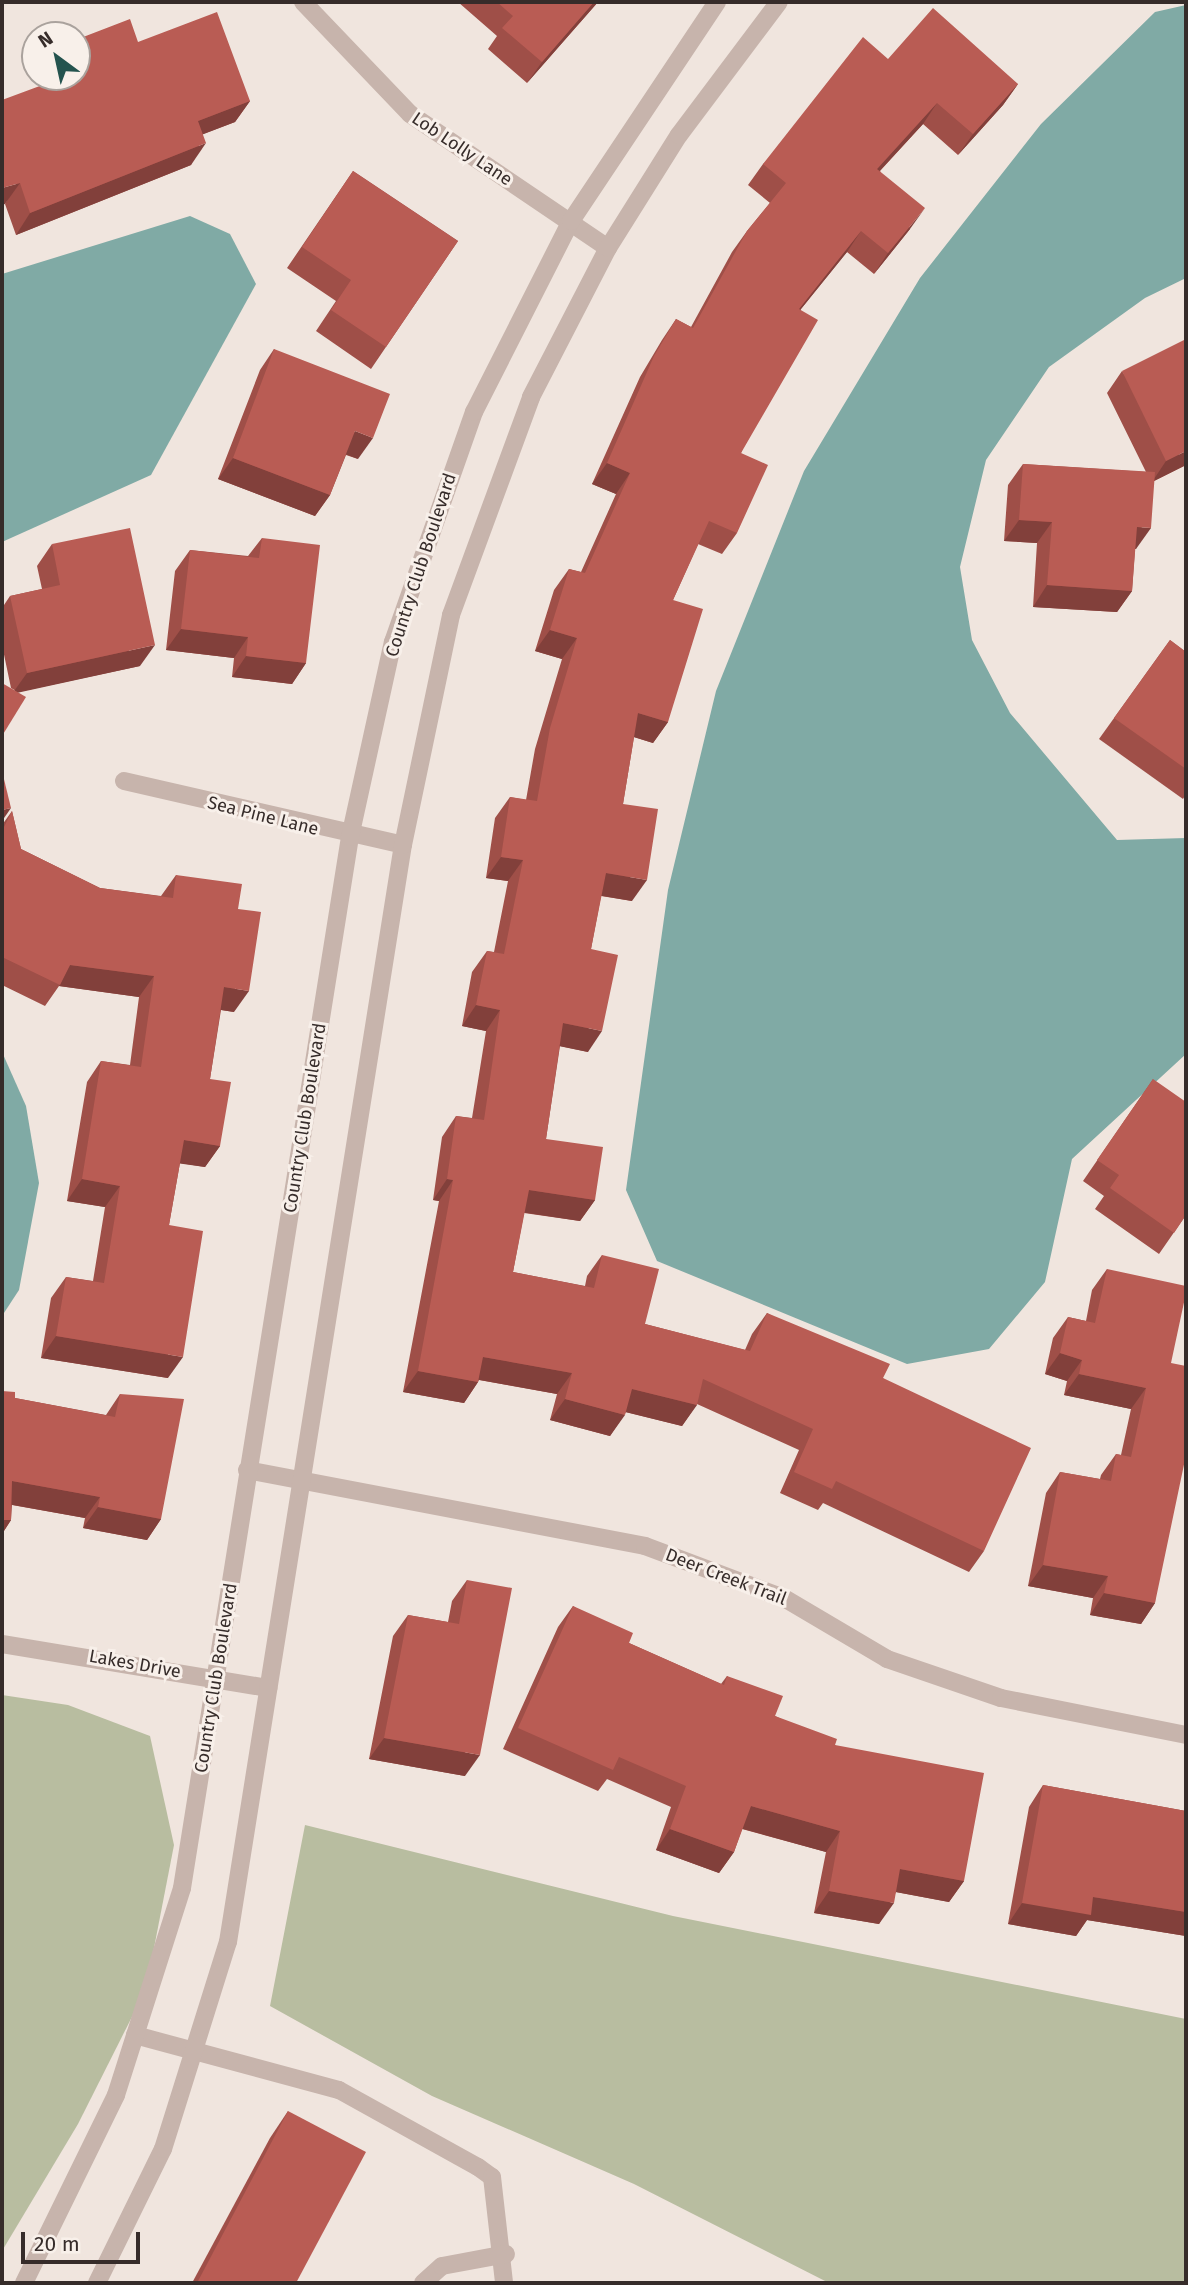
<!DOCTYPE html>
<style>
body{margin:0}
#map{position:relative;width:1188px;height:2285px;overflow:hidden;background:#f0e5de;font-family:"Fira Sans",sans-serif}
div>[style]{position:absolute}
.green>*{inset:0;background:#b8bda0}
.water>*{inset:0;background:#80aaa5}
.minor>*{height:18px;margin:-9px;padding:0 9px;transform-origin:9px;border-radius:9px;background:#c7b4ac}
.wall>*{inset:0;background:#9f4f48}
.shaded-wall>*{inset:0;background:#82403b}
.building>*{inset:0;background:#b95c54}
span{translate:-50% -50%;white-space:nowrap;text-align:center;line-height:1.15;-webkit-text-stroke:6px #f8f0ea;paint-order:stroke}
.street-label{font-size:18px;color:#362c2a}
.frame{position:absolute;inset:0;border:4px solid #362c2a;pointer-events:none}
.north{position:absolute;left:21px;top:21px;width:70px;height:70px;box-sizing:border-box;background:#f8f0ea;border:2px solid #aaa29d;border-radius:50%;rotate:327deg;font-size:19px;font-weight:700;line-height:28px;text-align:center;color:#362c2a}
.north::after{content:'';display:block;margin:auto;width:24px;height:32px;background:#24534e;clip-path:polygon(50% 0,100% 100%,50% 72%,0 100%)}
.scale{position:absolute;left:21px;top:2232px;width:119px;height:32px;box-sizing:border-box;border:4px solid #362c2a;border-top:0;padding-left:9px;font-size:21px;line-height:24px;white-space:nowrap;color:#362c2a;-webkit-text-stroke:5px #f8f0ea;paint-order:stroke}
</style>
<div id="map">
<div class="green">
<i style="clip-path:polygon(2px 1695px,68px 1705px,150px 1736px,174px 1845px,146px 1989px,78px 2124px,2px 2251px)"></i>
<i style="clip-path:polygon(305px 1825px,673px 1916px,1186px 2019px,1186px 2283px,829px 2283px,634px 2184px,432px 2096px,270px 2006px)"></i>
</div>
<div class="water">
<i style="clip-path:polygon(1186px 5px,1186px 278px,1145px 298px,1049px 367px,986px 460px,960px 567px,972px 640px,1010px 713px,1117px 840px,1186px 838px,1186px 1054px,1072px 1159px,1045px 1282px,989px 1349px,907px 1364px,657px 1261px,626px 1190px,668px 890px,716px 691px,804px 471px,920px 278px,1041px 124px,1155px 12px)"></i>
<i style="clip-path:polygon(190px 216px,230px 234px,256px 284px,151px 475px,2px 542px,2px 274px)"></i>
<i style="clip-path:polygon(2px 1052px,26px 1106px,39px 1183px,19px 1290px,2px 1316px)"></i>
</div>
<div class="minor">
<i style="left:303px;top:2px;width:155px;rotate:46.3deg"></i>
<i style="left:410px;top:114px;width:239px;rotate:34.1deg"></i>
<i style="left:124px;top:781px;width:286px;rotate:12.9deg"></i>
<i style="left:247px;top:1470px;width:405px;rotate:10.8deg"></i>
<i style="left:645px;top:1546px;width:148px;rotate:20.5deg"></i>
<i style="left:784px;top:1598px;width:120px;rotate:30.6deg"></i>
<i style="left:887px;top:1659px;width:120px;rotate:18.9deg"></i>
<i style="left:1001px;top:1698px;width:189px;rotate:11.3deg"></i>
<i style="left:2px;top:1644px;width:270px;rotate:9.4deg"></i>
<i style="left:135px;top:2035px;width:211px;rotate:15.1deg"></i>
<i style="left:339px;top:2090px;width:159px;rotate:29deg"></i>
<i style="left:478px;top:2167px;width:17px;rotate:36deg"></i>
<i style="left:492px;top:2177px;width:107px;rotate:83.5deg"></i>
<i style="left:24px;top:2283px;width:209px;rotate:-63.9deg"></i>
<i style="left:116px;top:2095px;width:217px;rotate:-72.3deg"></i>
<i style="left:182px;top:1888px;width:1064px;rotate:-80.92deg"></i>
<i style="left:350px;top:837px;width:200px;rotate:-77.6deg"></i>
<i style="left:393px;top:642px;width:244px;rotate:-70.6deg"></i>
<i style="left:474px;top:412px;width:214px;rotate:-63.1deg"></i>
<i style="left:571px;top:221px;width:263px;rotate:-56.3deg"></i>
<i style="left:97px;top:2283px;width:149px;rotate:-63.8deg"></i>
<i style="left:163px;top:2149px;width:217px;rotate:-72.6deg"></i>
<i style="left:228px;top:1942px;width:1111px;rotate:-80.94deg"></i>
<i style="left:403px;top:845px;width:235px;rotate:-78.2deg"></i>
<i style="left:451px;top:615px;width:232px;rotate:-69.8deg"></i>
<i style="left:531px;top:397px;width:168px;rotate:-62.7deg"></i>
<i style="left:608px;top:248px;width:133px;rotate:-57.9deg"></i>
<i style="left:679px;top:135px;width:166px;rotate:-53.1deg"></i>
<i style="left:423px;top:2283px;width:25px;rotate:-42deg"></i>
<i style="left:442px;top:2266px;width:65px;rotate:-10.6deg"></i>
</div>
<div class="wall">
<i style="clip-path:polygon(458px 2px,598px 2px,527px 83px,488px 49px,497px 36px)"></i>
<i style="clip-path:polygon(78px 39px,138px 42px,250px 101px,235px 122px,203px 134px,191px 165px,16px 235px,5px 204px,77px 77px,77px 41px)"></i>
<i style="clip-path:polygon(888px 59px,1018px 84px,1003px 105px,958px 155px,923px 124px,880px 171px,910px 229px,874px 274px,847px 252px,801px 309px,741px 453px,737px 533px,722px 554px,698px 544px,673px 600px,668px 722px,653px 743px,634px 737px,623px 804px,632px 901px,601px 896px,591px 949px,588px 1052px,560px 1046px,546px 1139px,595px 1200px,580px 1221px,524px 1213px,513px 1272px,585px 1286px,587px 1276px,602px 1255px,645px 1324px,745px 1350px,752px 1334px,767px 1313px,883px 1378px,984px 1551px,969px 1572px,823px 1503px,818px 1510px,780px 1493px,799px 1450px,697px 1404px,682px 1426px,626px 1412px,610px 1436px,550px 1420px,557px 1394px,479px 1380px,478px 1382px,464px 1403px,403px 1392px,439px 1201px,433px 1200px,442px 1137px,456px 1116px,472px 1118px,486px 1031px,462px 1026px,472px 972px,487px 951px,494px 952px,508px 881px,486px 878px,495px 818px,510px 797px,526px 800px,535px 749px,562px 659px,535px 651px,554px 590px,569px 569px,581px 572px,616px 494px,592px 484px,640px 377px,662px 340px,676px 319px,691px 327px,732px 252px,747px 231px,770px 203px,748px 185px,763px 164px)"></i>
<i style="clip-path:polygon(353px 171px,458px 241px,371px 369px,316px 331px,336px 301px,287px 268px)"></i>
<i style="clip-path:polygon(274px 349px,358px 459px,346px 455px,330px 495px,315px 516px,218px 479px,260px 370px)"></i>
<i style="clip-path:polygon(1122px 371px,1186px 465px,1154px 481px,1136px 549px,1135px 549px,1132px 591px,1117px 612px,1033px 607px,1037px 543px,1004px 541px,1008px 485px,1023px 464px,1146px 472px,1107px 393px)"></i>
<i style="clip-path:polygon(262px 538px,306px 663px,292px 684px,232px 677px,234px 658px,166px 650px,175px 571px,190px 550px,248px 556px)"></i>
<i style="clip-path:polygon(52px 544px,140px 666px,18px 692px,11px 688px,2px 645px,2px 608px,10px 596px,42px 589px,37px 566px)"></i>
<i style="clip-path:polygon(1170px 640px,1186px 652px,1186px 794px,1183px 799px,1099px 739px)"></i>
<i style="clip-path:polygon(12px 811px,21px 849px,100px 888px,161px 896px,176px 875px,238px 909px,234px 1012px,221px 1010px,210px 1079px,220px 1146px,205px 1167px,180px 1163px,169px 1225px,168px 1378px,41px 1358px,51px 1298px,66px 1277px,93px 1281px,105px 1207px,67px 1201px,87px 1082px,101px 1061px,130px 1065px,139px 997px,59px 986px,45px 1006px,2px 985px,2px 825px)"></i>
<i style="clip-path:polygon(1153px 1079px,1186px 1215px,1159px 1254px,1095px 1209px,1104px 1196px,1083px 1181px)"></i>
<i style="clip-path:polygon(1107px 1269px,1171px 1363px,1155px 1603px,1141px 1624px,1090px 1615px,1093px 1598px,1028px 1586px,1046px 1493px,1060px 1472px,1100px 1479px,1101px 1475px,1116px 1454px,1121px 1455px,1131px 1409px,1064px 1395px,1067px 1381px,1045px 1374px,1053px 1338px,1068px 1317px,1086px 1321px,1092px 1290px)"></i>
<i style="clip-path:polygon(2px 1391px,15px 1398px,106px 1415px,120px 1394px,161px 1519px,147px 1540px,83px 1528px,85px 1518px,12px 1505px,11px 1520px,2px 1534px)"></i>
<i style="clip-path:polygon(467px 1580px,465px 1776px,369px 1759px,393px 1636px,408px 1615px,448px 1622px,452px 1601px)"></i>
<i style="clip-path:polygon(573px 1606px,629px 1643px,721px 1684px,727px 1676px,775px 1716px,835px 1745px,964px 1881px,949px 1902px,896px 1892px,879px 1924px,814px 1913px,826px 1852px,742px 1829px,734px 1852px,719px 1873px,656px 1850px,671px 1807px,607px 1779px,598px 1791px,503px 1749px,558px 1627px)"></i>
<i style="clip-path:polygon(1043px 1785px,1186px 1811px,1186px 1936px,1087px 1920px,1076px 1936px,1008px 1924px,1029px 1807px)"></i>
<i style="clip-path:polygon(288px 2111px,296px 2283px,192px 2283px,270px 2138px)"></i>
</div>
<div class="shaded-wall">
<i style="clip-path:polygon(594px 2px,598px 2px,527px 83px,542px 62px)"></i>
<i style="clip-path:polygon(1018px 84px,1003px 105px,958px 155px,973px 134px)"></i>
<i style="clip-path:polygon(250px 101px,235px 122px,183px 142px,198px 121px)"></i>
<i style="clip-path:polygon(937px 103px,923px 124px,862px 190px,877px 169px)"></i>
<i style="clip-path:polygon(206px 143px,191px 165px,16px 235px,30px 213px)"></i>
<i style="clip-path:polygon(20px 183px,5px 204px,2px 205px,2px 188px)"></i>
<i style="clip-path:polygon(925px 208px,910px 229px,874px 274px,888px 253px)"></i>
<i style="clip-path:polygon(861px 231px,847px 252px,784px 330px,799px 309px)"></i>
<i style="clip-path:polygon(355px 431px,373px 438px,358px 459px,340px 452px)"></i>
<i style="clip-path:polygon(1186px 451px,1186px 465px,1152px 482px,1166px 461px)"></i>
<i style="clip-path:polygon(233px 458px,330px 495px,315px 516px,218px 479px)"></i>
<i style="clip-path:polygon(607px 463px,630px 473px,616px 494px,592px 484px)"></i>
<i style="clip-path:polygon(1019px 520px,1052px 522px,1037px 543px,1004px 541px)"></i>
<i style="clip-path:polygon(1137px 527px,1151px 528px,1136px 549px,1122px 548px)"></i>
<i style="clip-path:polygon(1047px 585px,1132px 591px,1117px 612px,1033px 607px)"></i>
<i style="clip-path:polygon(181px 629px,248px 637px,234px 658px,166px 650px)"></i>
<i style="clip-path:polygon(550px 630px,577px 638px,562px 659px,535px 651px)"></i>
<i style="clip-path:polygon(155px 645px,140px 666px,12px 694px,27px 673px)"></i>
<i style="clip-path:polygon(246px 656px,306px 663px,292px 684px,232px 677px)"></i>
<i style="clip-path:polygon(638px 713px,668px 722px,653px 743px,624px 734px)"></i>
<i style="clip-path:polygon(11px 808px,2px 821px,2px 810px)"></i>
<i style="clip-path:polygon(501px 857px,523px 860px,508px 881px,486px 878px)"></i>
<i style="clip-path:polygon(606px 873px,647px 880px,632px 901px,591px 894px)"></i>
<i style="clip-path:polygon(70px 965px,154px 976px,139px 997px,59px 986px)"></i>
<i style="clip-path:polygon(224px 987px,249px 991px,234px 1012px,209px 1008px)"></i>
<i style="clip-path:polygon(476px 1005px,500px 1010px,486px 1031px,462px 1026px)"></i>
<i style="clip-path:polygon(563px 1023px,602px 1031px,588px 1052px,549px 1044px)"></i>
<i style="clip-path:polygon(184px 1140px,220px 1146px,205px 1167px,169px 1162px)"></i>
<i style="clip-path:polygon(82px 1179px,120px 1186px,105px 1207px,67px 1201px)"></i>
<i style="clip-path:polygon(447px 1179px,453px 1180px,439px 1201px,433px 1200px)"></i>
<i style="clip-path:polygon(529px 1190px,595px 1200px,580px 1221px,514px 1211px)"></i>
<i style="clip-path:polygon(56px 1336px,183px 1357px,168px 1378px,41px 1358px)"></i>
<i style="clip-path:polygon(1060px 1353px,1082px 1360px,1067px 1381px,1045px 1374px)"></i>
<i style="clip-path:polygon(483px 1357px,572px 1373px,557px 1394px,469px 1378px)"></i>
<i style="clip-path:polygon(418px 1371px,478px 1382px,464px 1403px,403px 1392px)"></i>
<i style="clip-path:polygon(1079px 1374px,1146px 1388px,1131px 1409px,1064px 1395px)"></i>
<i style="clip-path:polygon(632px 1389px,697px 1405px,682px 1426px,617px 1410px)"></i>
<i style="clip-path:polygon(565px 1399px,625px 1415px,610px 1436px,550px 1420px)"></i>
<i style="clip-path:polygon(12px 1481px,100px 1497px,85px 1518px,2px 1503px)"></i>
<i style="clip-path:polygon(98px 1507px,161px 1519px,147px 1540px,83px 1528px)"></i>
<i style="clip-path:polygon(2px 1520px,11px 1520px,2px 1534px)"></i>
<i style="clip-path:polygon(1043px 1565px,1108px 1576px,1093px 1598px,1028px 1586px)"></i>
<i style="clip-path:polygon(1104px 1593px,1155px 1603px,1141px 1624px,1090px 1615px)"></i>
<i style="clip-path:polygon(384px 1738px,480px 1755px,465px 1776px,369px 1759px)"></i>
<i style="clip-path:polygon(751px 1806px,840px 1831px,826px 1852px,736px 1827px)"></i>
<i style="clip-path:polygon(670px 1829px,734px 1852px,719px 1873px,656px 1850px)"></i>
<i style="clip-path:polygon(900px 1869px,964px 1881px,949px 1902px,885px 1890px)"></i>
<i style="clip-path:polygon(829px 1891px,894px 1903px,879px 1924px,814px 1913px)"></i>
<i style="clip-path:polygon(1093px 1897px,1186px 1912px,1186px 1936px,1087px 1920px,1076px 1936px,1008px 1924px,1022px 1903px)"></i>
</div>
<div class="building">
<i style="clip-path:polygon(497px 2px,594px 2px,542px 62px,502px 28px,513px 16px)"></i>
<i style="clip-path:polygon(933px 8px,1018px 84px,973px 134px,937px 103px,877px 169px,925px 208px,888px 253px,861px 231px,799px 309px,818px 320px,741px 453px,768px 465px,737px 533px,709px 521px,673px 600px,703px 609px,668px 722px,638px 713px,623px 804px,658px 809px,647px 880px,606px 873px,591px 949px,618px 955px,602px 1031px,563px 1023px,546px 1139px,603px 1147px,595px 1200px,529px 1190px,513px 1272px,594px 1288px,602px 1255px,659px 1269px,645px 1324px,750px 1351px,767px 1313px,890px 1364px,883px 1378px,1031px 1448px,984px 1551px,836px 1481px,832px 1489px,794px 1472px,813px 1429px,703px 1379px,697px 1405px,632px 1389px,625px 1415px,565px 1399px,572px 1373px,483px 1357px,478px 1382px,418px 1371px,453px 1180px,447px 1179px,456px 1116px,484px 1120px,500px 1010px,476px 1005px,487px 951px,504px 954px,523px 860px,501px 857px,510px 797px,537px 801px,550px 728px,577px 638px,550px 630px,569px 569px,585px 573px,630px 473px,607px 463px,654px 356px,676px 319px,693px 328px,747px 231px,786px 183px,763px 164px,863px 37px,888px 59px)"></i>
<i style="clip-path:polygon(217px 12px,250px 101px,198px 121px,206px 143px,30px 213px,20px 183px,2px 188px,2px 100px,64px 77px,77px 77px,77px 72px,89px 68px,78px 39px,130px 19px,138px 42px)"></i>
<i style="clip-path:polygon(353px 171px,458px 241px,386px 347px,331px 310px,351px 280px,302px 247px)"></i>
<i style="clip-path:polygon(1186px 339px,1186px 451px,1166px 461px,1122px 371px)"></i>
<i style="clip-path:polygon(274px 349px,390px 394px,373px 438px,355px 431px,330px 495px,233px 458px)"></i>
<i style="clip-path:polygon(1023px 464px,1155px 472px,1151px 528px,1137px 527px,1132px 591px,1047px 585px,1052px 522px,1019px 520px)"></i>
<i style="clip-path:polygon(130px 528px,155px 645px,27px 673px,10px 596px,60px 585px,52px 544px)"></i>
<i style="clip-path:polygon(262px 538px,320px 545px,306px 663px,246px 656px,248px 637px,181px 629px,190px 550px,259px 558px)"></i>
<i style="clip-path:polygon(1170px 640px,1186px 652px,1186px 769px,1114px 718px)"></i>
<i style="clip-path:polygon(2px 683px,26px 697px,2px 736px)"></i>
<i style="clip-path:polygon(2px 771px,11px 808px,2px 810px)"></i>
<i style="clip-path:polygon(12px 811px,21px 849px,100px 888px,173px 898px,176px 875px,242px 884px,238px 909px,261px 912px,249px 991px,224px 987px,210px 1079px,231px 1082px,220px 1146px,184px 1140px,169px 1225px,203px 1231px,183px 1357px,56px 1336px,66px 1277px,104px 1283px,120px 1186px,82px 1179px,101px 1061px,141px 1067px,154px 976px,70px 965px,60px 985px,2px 957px,2px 949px,4px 944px,2px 943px,2px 831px)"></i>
<i style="clip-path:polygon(1153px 1079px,1186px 1102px,1186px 1215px,1174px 1233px,1110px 1188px,1119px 1175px,1097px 1160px)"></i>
<i style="clip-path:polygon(1107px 1269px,1186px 1286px,1186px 1293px,1171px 1363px,1186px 1366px,1186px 1455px,1155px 1603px,1104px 1593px,1108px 1576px,1043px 1565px,1060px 1472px,1111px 1481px,1116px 1454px,1131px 1457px,1146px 1388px,1079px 1374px,1082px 1360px,1060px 1353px,1068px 1317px,1095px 1323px)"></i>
<i style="clip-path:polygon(2px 1391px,15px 1392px,15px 1398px,115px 1417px,120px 1394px,184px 1399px,161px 1519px,98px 1507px,100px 1497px,12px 1481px,11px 1520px,2px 1520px)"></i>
<i style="clip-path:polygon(467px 1580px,512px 1588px,480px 1755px,384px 1738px,408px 1615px,459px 1624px)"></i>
<i style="clip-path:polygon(573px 1606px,633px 1633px,629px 1643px,724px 1685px,727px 1676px,783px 1696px,775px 1716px,837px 1739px,835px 1745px,984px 1773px,964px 1881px,900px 1869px,894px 1903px,829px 1891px,840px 1831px,751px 1806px,734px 1852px,670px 1829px,686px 1786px,619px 1757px,613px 1770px,518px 1728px)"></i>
<i style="clip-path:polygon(1043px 1785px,1186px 1811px,1186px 1912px,1093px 1897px,1091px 1915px,1022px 1903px)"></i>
<i style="clip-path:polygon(288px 2111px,366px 2152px,296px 2283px,197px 2283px)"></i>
</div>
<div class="street-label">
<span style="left:462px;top:149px;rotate:34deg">Lob Lolly Lane</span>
<span style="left:421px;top:565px;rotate:-72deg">Country Club Boulevard</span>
<span style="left:263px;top:816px;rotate:14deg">Sea Pine Lane</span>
<span style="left:305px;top:1118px;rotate:-81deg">Country Club Boulevard</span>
<span style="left:726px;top:1577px;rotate:21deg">Deer Creek Trail</span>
<span style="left:135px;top:1664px;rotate:10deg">Lakes Drive</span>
<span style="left:216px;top:1678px;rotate:-81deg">Country Club Boulevard</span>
</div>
<div class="frame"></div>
<div class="north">N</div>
<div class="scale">20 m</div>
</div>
